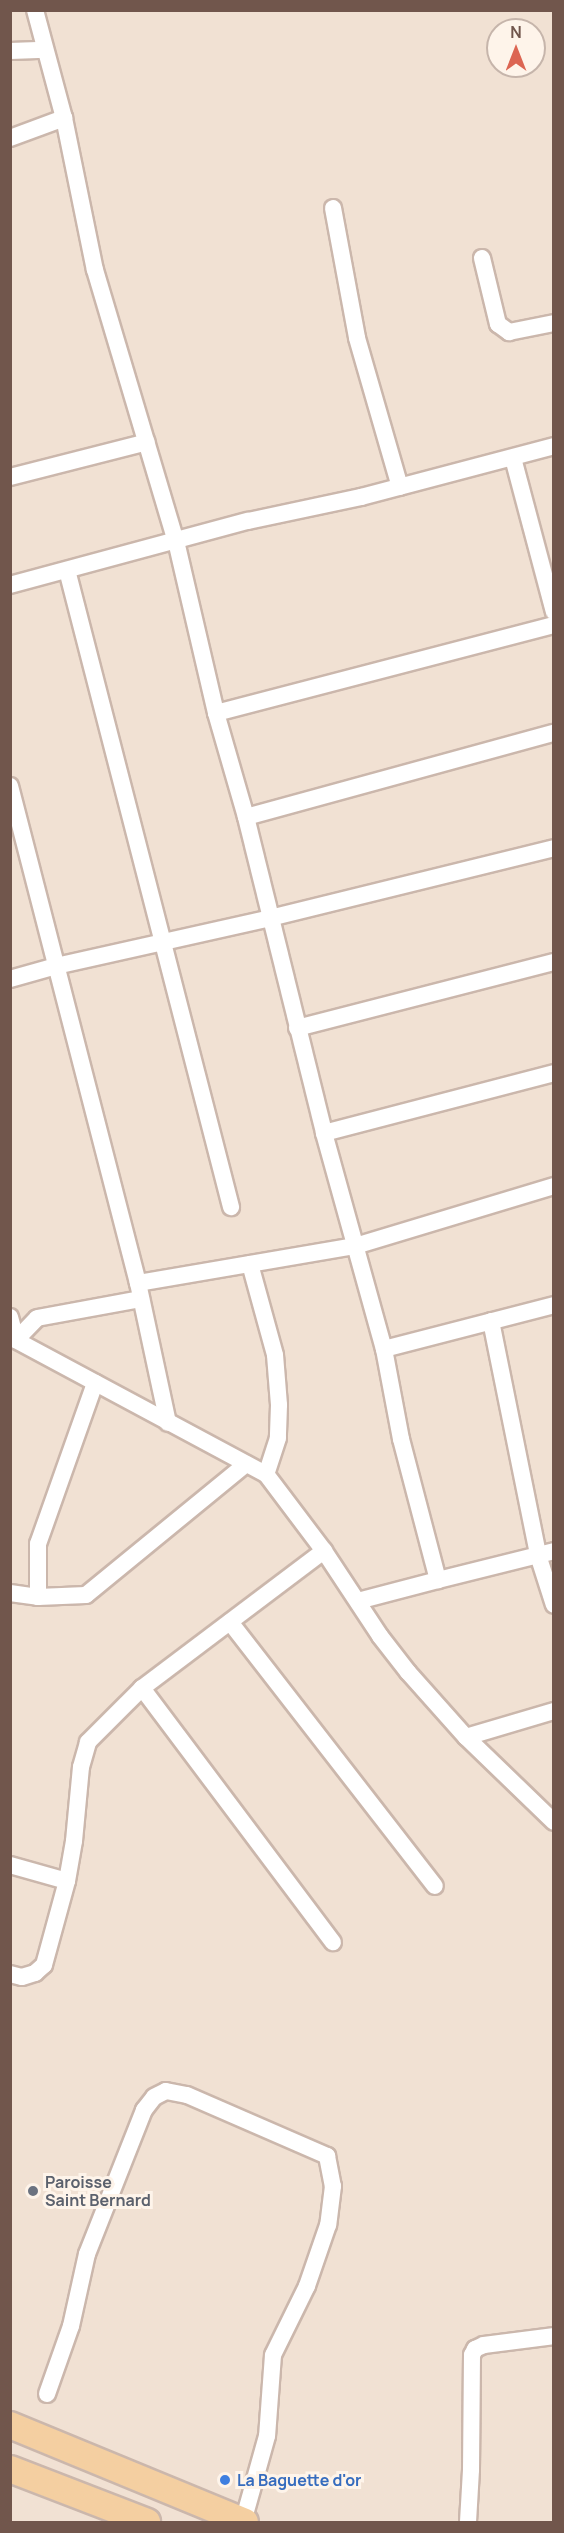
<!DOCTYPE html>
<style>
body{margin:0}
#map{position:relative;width:564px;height:2533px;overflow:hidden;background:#faf0e4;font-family:Manrope,sans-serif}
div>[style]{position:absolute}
.residential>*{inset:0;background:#f1e1d3}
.roads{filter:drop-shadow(2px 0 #cbb7ac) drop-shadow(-2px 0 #cbb7ac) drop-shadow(0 2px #cbb7ac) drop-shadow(0 -2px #cbb7ac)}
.street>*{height:16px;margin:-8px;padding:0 8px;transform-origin:8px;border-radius:8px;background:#fff}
.primary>*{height:26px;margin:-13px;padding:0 13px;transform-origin:13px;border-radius:13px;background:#f4cfa1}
.dots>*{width:16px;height:16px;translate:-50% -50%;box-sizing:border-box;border:3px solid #fef4ea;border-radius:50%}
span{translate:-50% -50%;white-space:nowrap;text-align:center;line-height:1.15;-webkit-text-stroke:6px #fef4ea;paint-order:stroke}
.worship-label{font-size:16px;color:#5b616d;font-weight:700}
.left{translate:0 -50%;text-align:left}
.shop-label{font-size:16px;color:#366cbe;font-weight:700}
.frame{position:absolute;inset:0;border:12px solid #71564c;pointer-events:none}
.north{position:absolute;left:486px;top:18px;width:60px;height:60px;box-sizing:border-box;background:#fef4ea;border:2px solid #c6b5ab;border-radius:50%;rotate:0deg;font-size:16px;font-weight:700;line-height:24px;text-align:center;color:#71564c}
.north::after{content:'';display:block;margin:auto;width:21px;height:27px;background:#dc6552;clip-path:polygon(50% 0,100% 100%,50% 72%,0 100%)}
</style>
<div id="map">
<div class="residential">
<i style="clip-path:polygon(evenodd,11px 11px,553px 11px,553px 2522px,11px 2522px,11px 11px,498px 30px,534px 30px,534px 66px,498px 66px,498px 30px)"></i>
</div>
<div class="roads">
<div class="street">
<i style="left:35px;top:10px;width:112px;rotate:75deg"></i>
<i style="left:64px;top:118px;width:155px;rotate:78.5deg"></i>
<i style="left:95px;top:270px;width:283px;rotate:73.4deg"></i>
<i style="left:176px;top:541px;width:177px;rotate:76.9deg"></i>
<i style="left:216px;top:713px;width:108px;rotate:73.9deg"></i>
<i style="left:246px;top:817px;width:325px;rotate:76.1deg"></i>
<i style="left:324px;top:1133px;width:224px;rotate:74.5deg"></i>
<i style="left:384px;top:1349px;width:92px;rotate:79.3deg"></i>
<i style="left:401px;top:1439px;width:146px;rotate:75.3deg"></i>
<i style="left:438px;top:1580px;width:83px;rotate:165.3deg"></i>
<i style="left:10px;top:51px;width:35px;rotate:-2deg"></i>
<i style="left:10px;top:138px;width:58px;rotate:-20.3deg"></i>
<i style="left:333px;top:208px;width:132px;rotate:79.5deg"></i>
<i style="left:357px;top:338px;width:155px;rotate:73.9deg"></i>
<i style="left:482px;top:258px;width:68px;rotate:76.4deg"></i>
<i style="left:498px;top:324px;width:14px;rotate:36deg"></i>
<i style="left:509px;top:332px;width:46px;rotate:-11.3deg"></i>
<i style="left:513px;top:458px;width:159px;rotate:75.1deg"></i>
<i style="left:10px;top:477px;width:141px;rotate:-14.3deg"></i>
<i style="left:67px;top:570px;width:658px;rotate:75.56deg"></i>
<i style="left:10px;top:585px;width:246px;rotate:-15.1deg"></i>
<i style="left:248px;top:521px;width:116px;rotate:-12deg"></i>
<i style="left:361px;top:497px;width:200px;rotate:-14.8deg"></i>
<i style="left:216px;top:713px;width:349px;rotate:-14.6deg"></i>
<i style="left:10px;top:786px;width:513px;rotate:75.56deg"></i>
<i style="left:138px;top:1283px;width:143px;rotate:77.9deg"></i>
<i style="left:246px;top:817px;width:319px;rotate:-15.3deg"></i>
<i style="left:10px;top:979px;width:48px;rotate:-15.8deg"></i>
<i style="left:56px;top:966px;width:219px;rotate:-12.6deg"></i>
<i style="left:270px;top:918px;width:292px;rotate:-13.8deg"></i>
<i style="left:297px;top:1028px;width:265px;rotate:-14.4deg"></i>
<i style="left:324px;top:1133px;width:238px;rotate:-14.6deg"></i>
<i style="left:250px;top:1264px;width:94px;rotate:74.6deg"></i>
<i style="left:275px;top:1355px;width:50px;rotate:85.4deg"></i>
<i style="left:279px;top:1405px;width:33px;rotate:92deg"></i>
<i style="left:278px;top:1438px;width:38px;rotate:108deg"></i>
<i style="left:138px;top:1283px;width:220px;rotate:-9.7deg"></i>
<i style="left:355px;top:1246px;width:208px;rotate:-16.8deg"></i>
<i style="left:10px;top:1317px;width:24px;rotate:75deg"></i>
<i style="left:491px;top:1321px;width:239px;rotate:78.6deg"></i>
<i style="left:538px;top:1555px;width:52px;rotate:72.3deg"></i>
<i style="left:10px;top:1337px;width:290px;rotate:28.2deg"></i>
<i style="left:266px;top:1474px;width:96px;rotate:53deg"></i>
<i style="left:324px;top:1551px;width:102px;rotate:56.6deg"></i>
<i style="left:380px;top:1636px;width:46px;rotate:52.1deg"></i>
<i style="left:408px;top:1672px;width:87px;rotate:48.3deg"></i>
<i style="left:466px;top:1737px;width:122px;rotate:44deg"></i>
<i style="left:16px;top:1340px;width:30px;rotate:-46deg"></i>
<i style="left:37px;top:1318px;width:106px;rotate:-10.4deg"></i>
<i style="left:384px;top:1349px;width:176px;rotate:-14.5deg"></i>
<i style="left:438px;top:1580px;width:120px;rotate:-14deg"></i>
<i style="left:10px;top:1593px;width:28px;rotate:8deg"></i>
<i style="left:38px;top:1597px;width:48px;rotate:-2.4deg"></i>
<i style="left:86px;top:1595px;width:207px;rotate:-39.3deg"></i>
<i style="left:38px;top:1597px;width:53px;rotate:-90deg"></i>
<i style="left:38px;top:1544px;width:171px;rotate:-70.5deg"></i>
<i style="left:230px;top:1622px;width:334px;rotate:52.2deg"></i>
<i style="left:142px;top:1688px;width:318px;rotate:53.1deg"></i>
<i style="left:466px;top:1737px;width:92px;rotate:-16.5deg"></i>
<i style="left:10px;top:1865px;width:59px;rotate:15.7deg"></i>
<i style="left:10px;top:1974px;width:12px;rotate:14deg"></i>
<i style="left:22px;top:1977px;width:14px;rotate:-17deg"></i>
<i style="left:35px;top:1973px;width:12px;rotate:-42deg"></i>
<i style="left:44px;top:1965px;width:87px;rotate:-74.7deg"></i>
<i style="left:67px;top:1881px;width:41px;rotate:-80.1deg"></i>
<i style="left:74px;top:1841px;width:74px;rotate:-84.6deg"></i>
<i style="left:81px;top:1767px;width:26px;rotate:-74deg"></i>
<i style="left:88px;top:1742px;width:76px;rotate:-45deg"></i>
<i style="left:142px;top:1688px;width:228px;rotate:-37deg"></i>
<i style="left:47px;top:2394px;width:72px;rotate:-70.6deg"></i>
<i style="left:71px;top:2326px;width:74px;rotate:-77.5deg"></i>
<i style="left:87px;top:2254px;width:155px;rotate:-68.4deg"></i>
<i style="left:144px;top:2110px;width:16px;rotate:-52deg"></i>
<i style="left:154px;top:2097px;width:13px;rotate:-27deg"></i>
<i style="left:166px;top:2091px;width:21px;rotate:11deg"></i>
<i style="left:187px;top:2095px;width:153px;rotate:23.5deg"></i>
<i style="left:327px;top:2156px;width:31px;rotate:79deg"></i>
<i style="left:333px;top:2186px;width:39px;rotate:97deg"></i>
<i style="left:328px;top:2225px;width:65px;rotate:109deg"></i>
<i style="left:307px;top:2286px;width:77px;rotate:116.2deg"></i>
<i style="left:273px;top:2355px;width:81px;rotate:94.2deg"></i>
<i style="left:267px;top:2436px;width:89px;rotate:105.6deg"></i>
<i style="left:468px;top:2522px;width:52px;rotate:-86.7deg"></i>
<i style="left:471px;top:2470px;width:115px;rotate:-89.5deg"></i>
<i style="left:472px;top:2355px;width:7px;rotate:-63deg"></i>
<i style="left:475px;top:2349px;width:10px;rotate:-24deg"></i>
<i style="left:484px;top:2345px;width:71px;rotate:-7.3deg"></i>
</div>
<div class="primary">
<i style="left:10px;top:2425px;width:254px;rotate:22.4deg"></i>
<i style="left:10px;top:2469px;width:147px;rotate:21.1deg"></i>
</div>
</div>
<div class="dots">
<i style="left:33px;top:2191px;background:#6b7280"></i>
<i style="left:225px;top:2480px;background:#3f7fe0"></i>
</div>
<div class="worship-label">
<span class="left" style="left:45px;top:2191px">Paroisse<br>Saint Bernard</span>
</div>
<div class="shop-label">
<span class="left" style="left:237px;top:2480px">La Baguette d'or</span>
</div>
<div class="frame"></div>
<div class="north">N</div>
</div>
